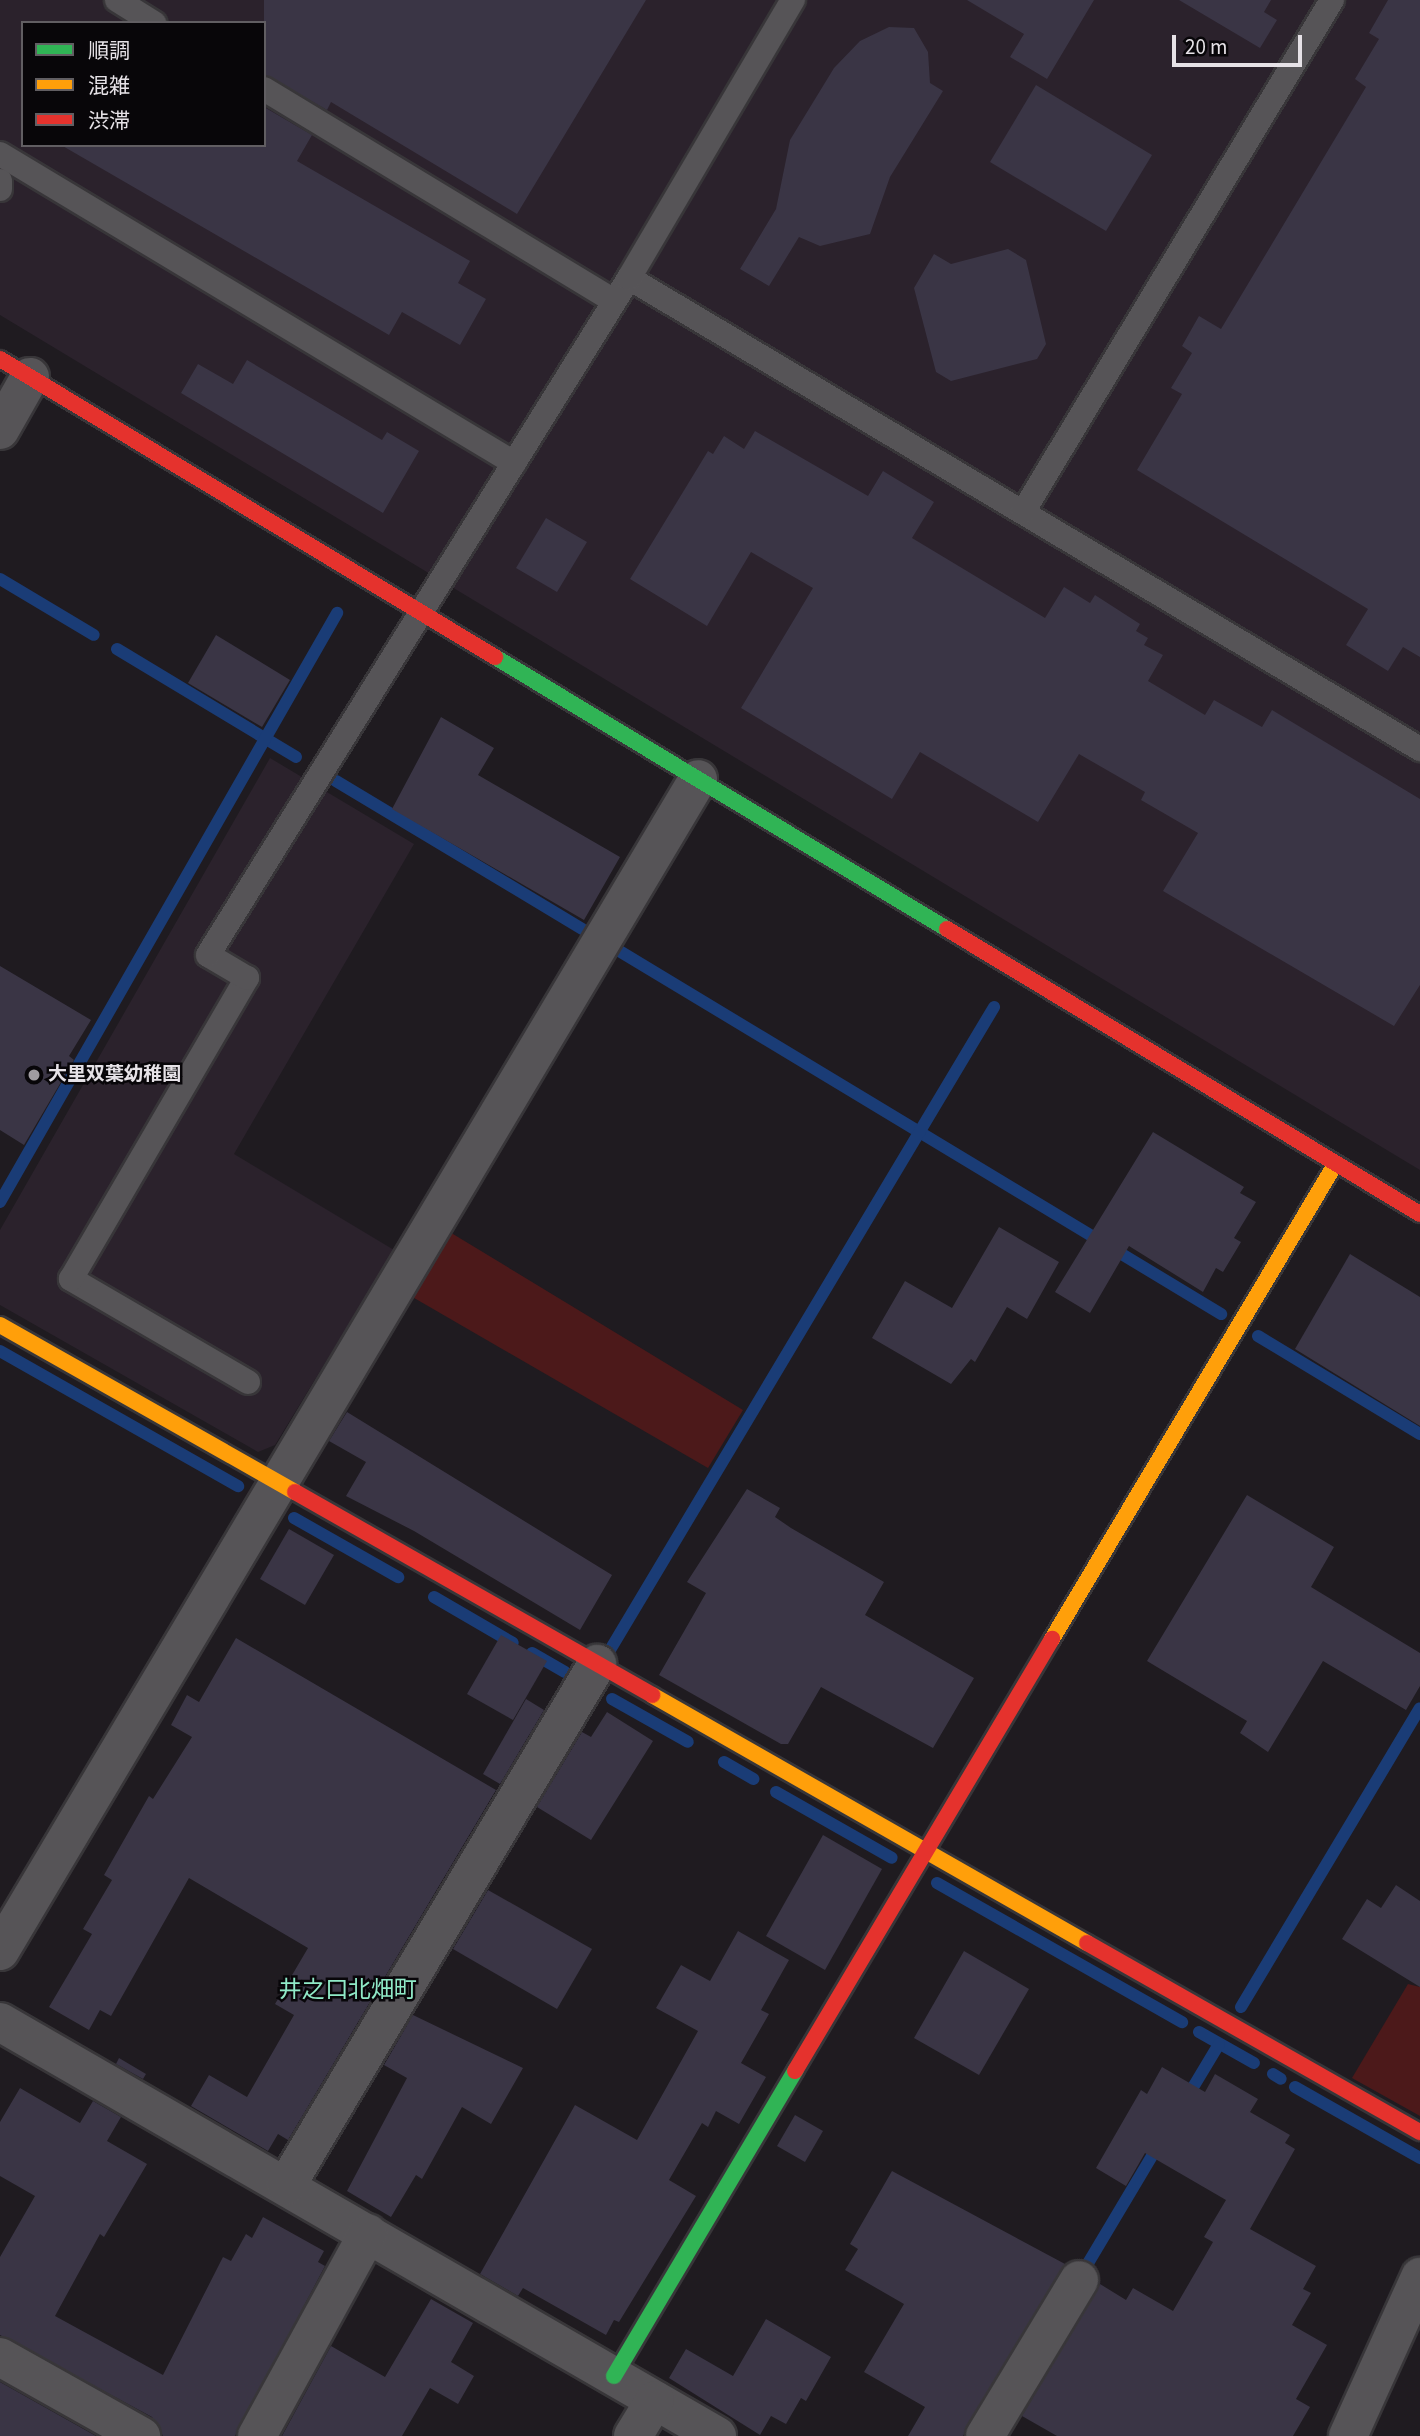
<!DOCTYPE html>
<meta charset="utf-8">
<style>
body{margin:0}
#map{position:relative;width:1420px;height:2436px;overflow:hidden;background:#1f1b20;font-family:"Source Sans 3","Noto Sans JP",sans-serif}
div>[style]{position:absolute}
.built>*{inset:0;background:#2b222c}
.green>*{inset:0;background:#4c191a}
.stream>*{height:12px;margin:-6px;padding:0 6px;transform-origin:6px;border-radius:6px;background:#1a3c76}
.building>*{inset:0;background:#3a3545}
.roads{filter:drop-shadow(2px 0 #383639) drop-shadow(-2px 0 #383639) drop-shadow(0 2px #383639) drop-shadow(0 -2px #383639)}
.lane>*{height:24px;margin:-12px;padding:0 12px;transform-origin:12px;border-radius:12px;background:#565457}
.street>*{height:38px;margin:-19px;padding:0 19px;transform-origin:19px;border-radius:19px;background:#565457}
.fast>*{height:16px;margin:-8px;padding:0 8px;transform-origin:8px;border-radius:8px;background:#30b455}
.slow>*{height:16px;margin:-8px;padding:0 8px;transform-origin:8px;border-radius:8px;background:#ff9f0a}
.jam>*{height:16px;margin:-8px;padding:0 8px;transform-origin:8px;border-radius:8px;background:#e5322d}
.dots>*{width:19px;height:19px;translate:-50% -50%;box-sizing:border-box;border:4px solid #080609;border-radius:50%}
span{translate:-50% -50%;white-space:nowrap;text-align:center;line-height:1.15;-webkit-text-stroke:5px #080609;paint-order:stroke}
.poi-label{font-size:19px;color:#e6e2e7;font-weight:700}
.left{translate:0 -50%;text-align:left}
.quarter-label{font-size:23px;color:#90eac8}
.legend{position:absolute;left:21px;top:21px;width:245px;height:126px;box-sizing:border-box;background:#080609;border:2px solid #615e62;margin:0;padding:9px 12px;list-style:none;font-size:21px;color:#e6e2e7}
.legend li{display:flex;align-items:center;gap:14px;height:35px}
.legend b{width:35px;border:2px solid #615e62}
.scale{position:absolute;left:1172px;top:35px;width:130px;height:32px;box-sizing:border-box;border:4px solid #e6e2e7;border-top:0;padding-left:9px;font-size:21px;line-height:24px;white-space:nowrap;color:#e6e2e7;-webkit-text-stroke:5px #080609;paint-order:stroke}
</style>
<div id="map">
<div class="built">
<i style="clip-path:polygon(evenodd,0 0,1420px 0,1420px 1170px,0 315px,0 0,23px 23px,264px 23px,264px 145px,23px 145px,23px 23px)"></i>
<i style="clip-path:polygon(270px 758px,414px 844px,234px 1154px,394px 1250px,275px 1445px,258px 1452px,0 1305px,0 1230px)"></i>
</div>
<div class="green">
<i style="clip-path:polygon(448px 1231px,743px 1410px,708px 1468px,409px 1295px)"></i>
<i style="clip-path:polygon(1408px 1984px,1420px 1987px,1420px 2116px,1352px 2078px)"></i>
</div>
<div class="stream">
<i style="left:0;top:579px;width:109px;rotate:30.8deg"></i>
<i style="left:117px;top:649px;width:209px;rotate:31.1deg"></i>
<i style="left:336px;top:781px;width:287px;rotate:31deg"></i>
<i style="left:621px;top:952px;width:701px;rotate:31.1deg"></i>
<i style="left:0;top:1202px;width:679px;rotate:-60.22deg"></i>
<i style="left:1258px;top:1336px;width:189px;rotate:31.2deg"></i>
<i style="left:0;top:1351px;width:274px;rotate:29.6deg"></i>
<i style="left:294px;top:1518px;width:120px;rotate:29.6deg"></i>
<i style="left:434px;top:1597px;width:91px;rotate:30.2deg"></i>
<i style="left:610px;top:1650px;width:749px;rotate:-59.15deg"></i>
<i style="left:532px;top:1653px;width:38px;rotate:30deg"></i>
<i style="left:612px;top:1699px;width:87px;rotate:29.5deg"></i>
<i style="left:724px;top:1762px;width:34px;rotate:30deg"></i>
<i style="left:776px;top:1792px;width:133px;rotate:29.6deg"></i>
<i style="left:937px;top:1883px;width:282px;rotate:29.6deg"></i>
<i style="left:1241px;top:2007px;width:348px;rotate:-59.1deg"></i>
<i style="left:1199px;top:2032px;width:63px;rotate:29.4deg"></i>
<i style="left:1273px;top:2074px;width:9px;rotate:32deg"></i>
<i style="left:1295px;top:2087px;width:144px;rotate:29.6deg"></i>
<i style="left:1186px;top:2099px;width:64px;rotate:-59deg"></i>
<i style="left:1084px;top:2270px;width:147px;rotate:-59.2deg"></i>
</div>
<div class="building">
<i style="clip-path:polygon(264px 0,646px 0,517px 214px,331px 102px,327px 110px,264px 74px)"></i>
<i style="clip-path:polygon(967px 0,1094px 0,1047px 79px,1010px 57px,1024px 34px)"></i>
<i style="clip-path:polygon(1179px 0,1271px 0,1264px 12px,1277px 20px,1260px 48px)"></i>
<i style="clip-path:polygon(1388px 0,1420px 0,1420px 657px,1403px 647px,1388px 671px,1346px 645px,1368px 609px,1137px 470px,1182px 394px,1171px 388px,1192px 353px,1182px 346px,1199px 316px,1221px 329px,1366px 87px,1355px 79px,1379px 39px,1369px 33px)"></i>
<i style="clip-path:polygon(889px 27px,914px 28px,928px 52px,930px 83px,943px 91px,890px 177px,870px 234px,820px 246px,799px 237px,769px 286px,740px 269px,776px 209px,790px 140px,834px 68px,860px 41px)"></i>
<i style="clip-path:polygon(1036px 85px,1152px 155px,1106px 231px,990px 162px)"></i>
<i style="clip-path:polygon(264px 107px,312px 135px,297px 161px,470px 261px,458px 283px,486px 299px,460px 345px,402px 312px,389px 335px,61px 145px,264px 145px)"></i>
<i style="clip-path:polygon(1008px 249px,1026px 260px,1046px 344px,1037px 359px,951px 381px,936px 372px,914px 288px,934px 254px,951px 264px)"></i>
<i style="clip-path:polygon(247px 360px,382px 440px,387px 432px,419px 451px,383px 513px,181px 393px,198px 364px,233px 384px)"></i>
<i style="clip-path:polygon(755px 431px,868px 496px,883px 471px,934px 502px,912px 538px,1045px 618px,1064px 587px,1090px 603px,1095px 595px,1140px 624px,1136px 631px,1148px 638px,1144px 645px,1163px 655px,1148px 681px,1205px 715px,1214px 700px,1262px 727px,1272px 710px,1420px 799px,1420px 985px,1394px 1026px,1163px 891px,1198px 833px,1141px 800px,1145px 792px,1079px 754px,1038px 822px,920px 752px,892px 799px,741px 708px,813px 588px,751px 552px,707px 626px,630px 579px,708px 451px,713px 454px,724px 436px,744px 449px)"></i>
<i style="clip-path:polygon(546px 518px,587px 542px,557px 592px,516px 568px)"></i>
<i style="clip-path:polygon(216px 635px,290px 680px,262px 727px,188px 683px)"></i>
<i style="clip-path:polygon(441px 717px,494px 748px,478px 775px,620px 857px,584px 920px,392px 809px)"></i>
<i style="clip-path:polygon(0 966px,91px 1020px,69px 1056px,74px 1060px,24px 1145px,0 1130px)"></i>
<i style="clip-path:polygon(1153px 1132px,1244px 1187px,1240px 1193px,1256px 1202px,1234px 1238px,1241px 1242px,1223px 1272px,1216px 1268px,1203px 1292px,1129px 1246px,1090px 1313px,1055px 1292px)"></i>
<i style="clip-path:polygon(999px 1227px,1059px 1262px,1027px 1319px,1007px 1307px,975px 1362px,971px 1359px,951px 1384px,872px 1338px,905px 1281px,952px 1308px)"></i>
<i style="clip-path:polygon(1350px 1254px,1420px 1297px,1420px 1426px,1295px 1349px)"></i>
<i style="clip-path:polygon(347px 1412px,612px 1575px,580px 1630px,414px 1531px,346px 1496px,366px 1462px,329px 1441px)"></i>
<i style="clip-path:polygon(747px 1489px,780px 1508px,775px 1517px,791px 1528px,884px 1582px,865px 1615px,974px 1678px,933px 1748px,821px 1687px,788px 1744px,781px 1744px,659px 1675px,706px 1593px,687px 1582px)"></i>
<i style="clip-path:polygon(1247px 1495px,1334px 1547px,1311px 1587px,1420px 1653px,1420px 1686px,1406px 1710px,1323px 1661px,1268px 1752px,1240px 1733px,1247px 1721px,1147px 1661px)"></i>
<i style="clip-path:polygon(289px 1529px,334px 1555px,305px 1605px,260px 1579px)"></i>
<i style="clip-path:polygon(501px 1635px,547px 1661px,513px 1720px,467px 1694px)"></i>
<i style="clip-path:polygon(236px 1638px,496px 1790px,288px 2140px,278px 2134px,268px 2151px,191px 2106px,209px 2075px,247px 2097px,294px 2015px,275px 2004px,308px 1948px,189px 1878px,111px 2016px,100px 2010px,89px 2030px,49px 2007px,92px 1934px,83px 1929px,112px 1880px,104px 1875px,149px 1796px,153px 1799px,192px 1737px,171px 1725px,187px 1695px,199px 1702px)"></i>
<i style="clip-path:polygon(526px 1699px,544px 1710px,500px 1784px,483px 1774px)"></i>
<i style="clip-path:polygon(607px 1712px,653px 1741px,591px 1840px,537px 1807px,582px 1732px,591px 1737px)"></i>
<i style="clip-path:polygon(823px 1835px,882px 1869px,825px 1970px,766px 1936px)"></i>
<i style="clip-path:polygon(1396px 1885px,1420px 1901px,1420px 1987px,1342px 1939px,1367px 1899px,1381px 1908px)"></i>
<i style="clip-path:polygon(488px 1890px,592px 1949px,557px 2009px,453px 1949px)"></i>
<i style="clip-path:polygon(738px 1931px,789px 1960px,761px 2010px,769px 2014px,741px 2063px,766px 2077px,739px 2124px,716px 2111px,708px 2127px,702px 2123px,669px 2180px,696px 2196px,619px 2322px,614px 2320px,606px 2335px,523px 2288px,518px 2296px,480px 2274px,575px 2105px,637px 2140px,698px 2031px,656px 2008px,681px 1965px,710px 1981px)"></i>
<i style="clip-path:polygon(964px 1951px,1029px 1989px,979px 2075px,914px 2038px)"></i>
<i style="clip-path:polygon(413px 2015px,523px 2068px,491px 2124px,462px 2107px,422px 2179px,416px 2175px,391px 2217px,347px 2191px,407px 2078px,384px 2065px)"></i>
<i style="clip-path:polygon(119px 2058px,146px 2074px,143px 2079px,116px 2064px)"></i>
<i style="clip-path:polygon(1162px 2067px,1205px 2092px,1215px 2074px,1258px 2099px,1250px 2112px,1290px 2135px,1285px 2143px,1295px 2149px,1250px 2229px,1316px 2266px,1303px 2289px,1311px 2293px,1292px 2325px,1327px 2345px,1296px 2399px,1310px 2407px,1293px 2436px,1057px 2436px,1022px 2416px,1100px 2284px,1126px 2300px,1133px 2288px,1173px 2311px,1213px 2242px,1204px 2237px,1226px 2200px,1145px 2153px,1126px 2186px,1096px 2168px,1141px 2090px,1147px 2094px)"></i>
<i style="clip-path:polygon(20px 2088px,80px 2123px,93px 2101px,121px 2117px,107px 2141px,147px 2164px,104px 2237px,100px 2234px,55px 2316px,163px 2375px,223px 2257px,231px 2261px,246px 2234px,252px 2238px,263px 2217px,324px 2251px,318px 2262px,325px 2266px,235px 2436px,163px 2436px,152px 2417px,0 2335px,0 2257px,35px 2196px,0 2176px,0 2122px)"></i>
<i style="clip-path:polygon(795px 2115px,823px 2131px,805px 2162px,777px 2146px)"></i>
<i style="clip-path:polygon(892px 2171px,1065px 2264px,963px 2436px,908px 2436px,925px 2407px,864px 2372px,904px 2304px,845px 2270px,858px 2249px,850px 2244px)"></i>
<i style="clip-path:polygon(431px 2299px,473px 2323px,451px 2362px,474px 2376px,458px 2404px,430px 2388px,402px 2436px,282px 2436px,331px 2346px,385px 2377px)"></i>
<i style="clip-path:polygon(766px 2319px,831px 2357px,806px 2401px,801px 2398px,786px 2424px,771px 2416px,760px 2435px,669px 2378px,686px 2349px,733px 2376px)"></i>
<i style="clip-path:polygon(0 2382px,96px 2436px,0 2436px)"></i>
</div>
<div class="roads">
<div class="lane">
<i style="left:117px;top:0;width:44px;rotate:31.9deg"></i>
<i style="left:264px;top:89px;width:409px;rotate:31.2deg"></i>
<i style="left:0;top:154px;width:600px;rotate:31.01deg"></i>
<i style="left:0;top:181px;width:8px;rotate:90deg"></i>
<i style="left:629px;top:278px;width:921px;rotate:30.77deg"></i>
<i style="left:1023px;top:512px;width:598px;rotate:-58.89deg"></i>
<i style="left:248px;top:1382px;width:205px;rotate:-149.8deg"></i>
<i style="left:71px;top:1279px;width:349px;rotate:-59.7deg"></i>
<i style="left:247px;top:978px;width:45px;rotate:-149.5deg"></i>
<i style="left:208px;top:955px;width:797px;rotate:-58.12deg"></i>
<i style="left:629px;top:278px;width:323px;rotate:-59.5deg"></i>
</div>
<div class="street">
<i style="left:0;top:430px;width:61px;rotate:-60.5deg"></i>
<i style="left:0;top:1951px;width:1364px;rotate:-59.22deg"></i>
<i style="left:0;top:2022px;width:828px;rotate:30deg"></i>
<i style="left:286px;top:2186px;width:608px;rotate:-59.21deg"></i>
<i style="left:0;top:2357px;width:162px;rotate:29.3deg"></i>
<i style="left:257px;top:2436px;width:231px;rotate:-61.3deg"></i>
<i style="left:633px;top:2436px;width:42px;rotate:-58.6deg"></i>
<i style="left:985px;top:2436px;width:182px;rotate:-58.9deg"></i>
<i style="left:1348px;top:2436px;width:175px;rotate:-65.6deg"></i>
</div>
<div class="fast">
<i style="left:495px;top:657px;width:528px;rotate:31.04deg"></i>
<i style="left:614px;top:2376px;width:355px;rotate:-59.3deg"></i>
</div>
<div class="slow">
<i style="left:0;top:1325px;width:339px;rotate:29.5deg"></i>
<i style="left:1052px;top:1639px;width:554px;rotate:-59.18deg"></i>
<i style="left:652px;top:1695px;width:501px;rotate:29.69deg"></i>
</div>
<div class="jam">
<i style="left:0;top:359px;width:578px;rotate:31.05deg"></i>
<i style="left:947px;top:929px;width:552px;rotate:31.07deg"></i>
<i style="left:295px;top:1492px;width:411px;rotate:29.6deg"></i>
<i style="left:1087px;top:1943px;width:383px;rotate:29.6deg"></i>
<i style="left:795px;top:2071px;width:503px;rotate:-59.25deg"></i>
</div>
</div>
<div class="dots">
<i style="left:34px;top:1075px;background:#a09ca1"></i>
</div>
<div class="poi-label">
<span class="left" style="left:48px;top:1075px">大里双葉幼稚園</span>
</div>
<div class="quarter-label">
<span style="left:348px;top:1990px">井之口北畑町</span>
</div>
<ul class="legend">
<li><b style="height:9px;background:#30b455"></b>順調</li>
<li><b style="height:9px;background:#ff9f0a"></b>混雑</li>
<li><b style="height:9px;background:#e5322d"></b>渋滞</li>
</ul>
<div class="scale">20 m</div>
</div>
